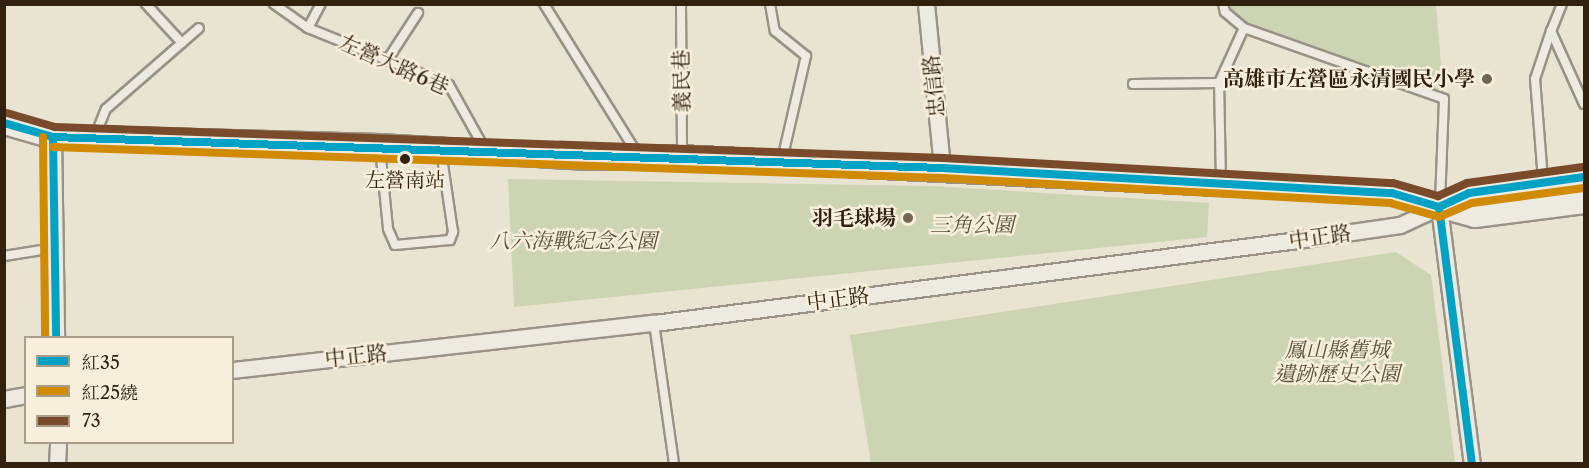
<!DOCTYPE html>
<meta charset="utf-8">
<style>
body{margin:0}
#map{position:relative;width:1589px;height:468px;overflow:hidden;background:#e9e3d2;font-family:"Libre Caslon Text","Noto Serif TC",serif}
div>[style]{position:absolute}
.green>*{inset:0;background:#cdd4b3}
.roads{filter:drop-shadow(2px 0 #989287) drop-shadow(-2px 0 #989287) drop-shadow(0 2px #989287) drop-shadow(0 -2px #989287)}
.lane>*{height:8px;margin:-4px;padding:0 4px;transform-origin:4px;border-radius:4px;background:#edeae1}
.street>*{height:15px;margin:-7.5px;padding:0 7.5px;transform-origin:7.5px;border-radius:7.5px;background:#edeae1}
.secondary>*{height:22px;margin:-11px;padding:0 11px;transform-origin:11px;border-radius:11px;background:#edeae1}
.bus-1>*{height:8px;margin:-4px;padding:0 4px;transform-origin:4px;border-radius:4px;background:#02a2c4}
.bus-2>*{height:8px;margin:-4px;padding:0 4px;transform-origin:4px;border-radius:4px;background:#d08b03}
.bus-3>*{height:8px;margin:-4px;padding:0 4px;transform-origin:4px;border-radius:4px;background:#7a4b2a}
.dots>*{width:16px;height:16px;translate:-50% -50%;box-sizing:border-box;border:3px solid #f7efdb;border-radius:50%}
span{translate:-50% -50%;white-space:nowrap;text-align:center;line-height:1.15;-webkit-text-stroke:5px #f7efdb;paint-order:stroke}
.bus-label{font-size:20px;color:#32210f}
.street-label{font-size:21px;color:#32210f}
.poi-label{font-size:21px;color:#32210f;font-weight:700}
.right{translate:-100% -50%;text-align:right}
.park-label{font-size:21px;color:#5a5338;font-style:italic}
.frame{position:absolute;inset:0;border:6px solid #32210f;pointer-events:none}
.legend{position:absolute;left:24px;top:336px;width:210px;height:108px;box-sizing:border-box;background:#f7efdb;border:2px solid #a89d89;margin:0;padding:8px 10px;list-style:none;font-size:18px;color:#32210f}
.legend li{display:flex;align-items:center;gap:12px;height:30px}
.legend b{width:30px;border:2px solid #a89d89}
</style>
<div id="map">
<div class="green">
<i style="clip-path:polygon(1223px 5px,1436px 5px,1444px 99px,1244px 28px)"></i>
<i style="clip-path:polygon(508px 179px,932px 186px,1209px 203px,1207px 237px,514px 307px)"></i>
<i style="clip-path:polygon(1396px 252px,1431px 275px,1455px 463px,871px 463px,850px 335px)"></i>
</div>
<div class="roads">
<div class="lane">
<i style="left:146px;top:4px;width:53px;rotate:47.3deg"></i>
<i style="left:274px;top:4px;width:42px;rotate:35.2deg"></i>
<i style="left:308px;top:28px;width:152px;rotate:22deg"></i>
<i style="left:449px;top:85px;width:72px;rotate:60.9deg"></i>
<i style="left:544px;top:4px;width:178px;rotate:58.1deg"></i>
<i style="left:681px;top:4px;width:152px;rotate:89.6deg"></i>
<i style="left:770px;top:4px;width:27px;rotate:80deg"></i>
<i style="left:775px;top:31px;width:40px;rotate:39deg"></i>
<i style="left:806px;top:56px;width:107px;rotate:103deg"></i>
<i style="left:1562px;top:4px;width:29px;rotate:112deg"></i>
<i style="left:1551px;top:31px;width:80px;rotate:65.7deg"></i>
<i style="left:308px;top:28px;width:27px;rotate:-62deg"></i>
<i style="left:1244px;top:28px;width:212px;rotate:19.5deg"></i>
<i style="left:1444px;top:99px;width:104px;rotate:92.2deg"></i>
<i style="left:388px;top:59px;width:55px;rotate:-56.9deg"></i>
<i style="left:1133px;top:84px;width:86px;rotate:-0.7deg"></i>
<i style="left:95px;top:136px;width:29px;rotate:-68deg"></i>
<i style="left:106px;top:109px;width:123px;rotate:-41.1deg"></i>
<i style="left:380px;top:147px;width:82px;rotate:84.4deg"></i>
<i style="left:388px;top:229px;width:17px;rotate:66deg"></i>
<i style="left:395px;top:245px;width:55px;rotate:-5.2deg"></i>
<i style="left:450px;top:240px;width:9px;rotate:-69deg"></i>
<i style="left:453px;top:232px;width:82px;rotate:-98.4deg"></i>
<i style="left:1543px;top:180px;width:101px;rotate:-94.5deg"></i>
<i style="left:1535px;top:79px;width:51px;rotate:-71.6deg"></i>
<i style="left:1221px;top:183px;width:100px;rotate:-91.1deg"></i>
<i style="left:1219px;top:83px;width:60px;rotate:-65.6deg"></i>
<i style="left:1244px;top:28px;width:25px;rotate:-140deg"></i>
<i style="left:1225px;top:12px;width:8px;rotate:-104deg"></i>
<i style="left:4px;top:256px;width:51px;rotate:-9.1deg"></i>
<i style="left:654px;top:323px;width:142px;rotate:81.9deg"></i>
</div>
<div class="street">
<i style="left:926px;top:4px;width:165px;rotate:84.4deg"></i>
<i style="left:53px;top:137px;width:201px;rotate:89.1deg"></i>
<i style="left:232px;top:370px;width:425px;rotate:-6.4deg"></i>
<i style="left:654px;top:323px;width:641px;rotate:-7.35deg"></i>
<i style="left:1290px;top:241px;width:111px;rotate:-8.3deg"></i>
<i style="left:1400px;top:225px;width:43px;rotate:-24.8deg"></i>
<i style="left:1439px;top:207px;width:259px;rotate:82.7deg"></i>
<i style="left:4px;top:399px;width:22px;rotate:-10deg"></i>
<i style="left:57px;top:464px;width:22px;rotate:-87deg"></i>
</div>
<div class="secondary">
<i style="left:4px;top:123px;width:51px;rotate:15.9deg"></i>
<i style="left:53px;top:137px;width:326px;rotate:1.6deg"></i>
<i style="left:379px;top:146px;width:210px;rotate:3.3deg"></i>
<i style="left:589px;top:158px;width:93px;rotate:-0.6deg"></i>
<i style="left:682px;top:157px;width:711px;rotate:2.9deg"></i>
<i style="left:1392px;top:193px;width:86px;rotate:15.5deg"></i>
<i style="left:1475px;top:216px;width:110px;rotate:-7.3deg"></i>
<i style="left:1439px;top:207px;width:33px;rotate:-25deg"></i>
<i style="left:1469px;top:193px;width:116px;rotate:-7.9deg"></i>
</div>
</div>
<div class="bus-1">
<i style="left:4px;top:123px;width:51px;rotate:15.9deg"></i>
<i style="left:53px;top:137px;width:890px;rotate:2deg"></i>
<i style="left:942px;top:168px;width:451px;rotate:3.2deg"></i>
<i style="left:1392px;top:193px;width:49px;rotate:16.6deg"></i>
<i style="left:1439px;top:207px;width:33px;rotate:-25deg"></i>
<i style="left:1469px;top:193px;width:116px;rotate:-7.9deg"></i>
<i style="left:53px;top:137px;width:201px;rotate:89.1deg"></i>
<i style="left:1439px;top:207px;width:259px;rotate:82.7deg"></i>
</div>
<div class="bus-2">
<i style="left:43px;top:137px;width:201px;rotate:89.4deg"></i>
<i style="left:53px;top:147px;width:890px;rotate:2deg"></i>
<i style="left:942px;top:178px;width:449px;rotate:3.2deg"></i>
<i style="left:1390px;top:203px;width:51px;rotate:15.9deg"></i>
<i style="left:1439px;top:217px;width:36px;rotate:-23deg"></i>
<i style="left:1472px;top:203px;width:113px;rotate:-7.6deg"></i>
</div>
<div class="bus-3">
<i style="left:7px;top:113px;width:50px;rotate:16.3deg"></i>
<i style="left:55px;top:127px;width:889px;rotate:2deg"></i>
<i style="left:943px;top:158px;width:451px;rotate:3.2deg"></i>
<i style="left:1393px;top:183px;width:47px;rotate:16.1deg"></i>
<i style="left:1438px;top:196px;width:32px;rotate:-24deg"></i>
<i style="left:1467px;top:183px;width:117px;rotate:-7.9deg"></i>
</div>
<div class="dots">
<i style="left:1487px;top:79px;background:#726553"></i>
<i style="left:405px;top:159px;background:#32210f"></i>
<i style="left:908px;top:218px;background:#726553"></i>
</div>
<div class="bus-label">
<span style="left:405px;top:180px">左營南站</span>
</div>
<div class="street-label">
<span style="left:394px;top:65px;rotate:24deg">左營大路6巷</span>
<span style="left:682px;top:81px;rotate:-91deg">義民巷</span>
<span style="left:934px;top:86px;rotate:-96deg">忠信路</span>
<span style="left:1320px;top:237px;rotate:-8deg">中正路</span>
<span style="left:838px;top:299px;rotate:-7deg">中正路</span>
<span style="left:356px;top:356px;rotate:-6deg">中正路</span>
</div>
<div class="poi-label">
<span class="right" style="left:1475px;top:79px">高雄市左營區永清國民小學</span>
<span class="right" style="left:896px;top:218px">羽毛球場</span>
</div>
<div class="park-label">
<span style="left:972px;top:225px">三角公園</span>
<span style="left:573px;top:241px">八六海戰紀念公園</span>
<span style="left:1337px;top:362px">鳳山縣舊城<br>遺跡歷史公園</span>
</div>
<div class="frame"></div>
<ul class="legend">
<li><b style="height:8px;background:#02a2c4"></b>紅35</li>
<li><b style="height:8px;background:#d08b03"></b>紅25繞</li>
<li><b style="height:8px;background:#7a4b2a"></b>73</li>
</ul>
</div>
